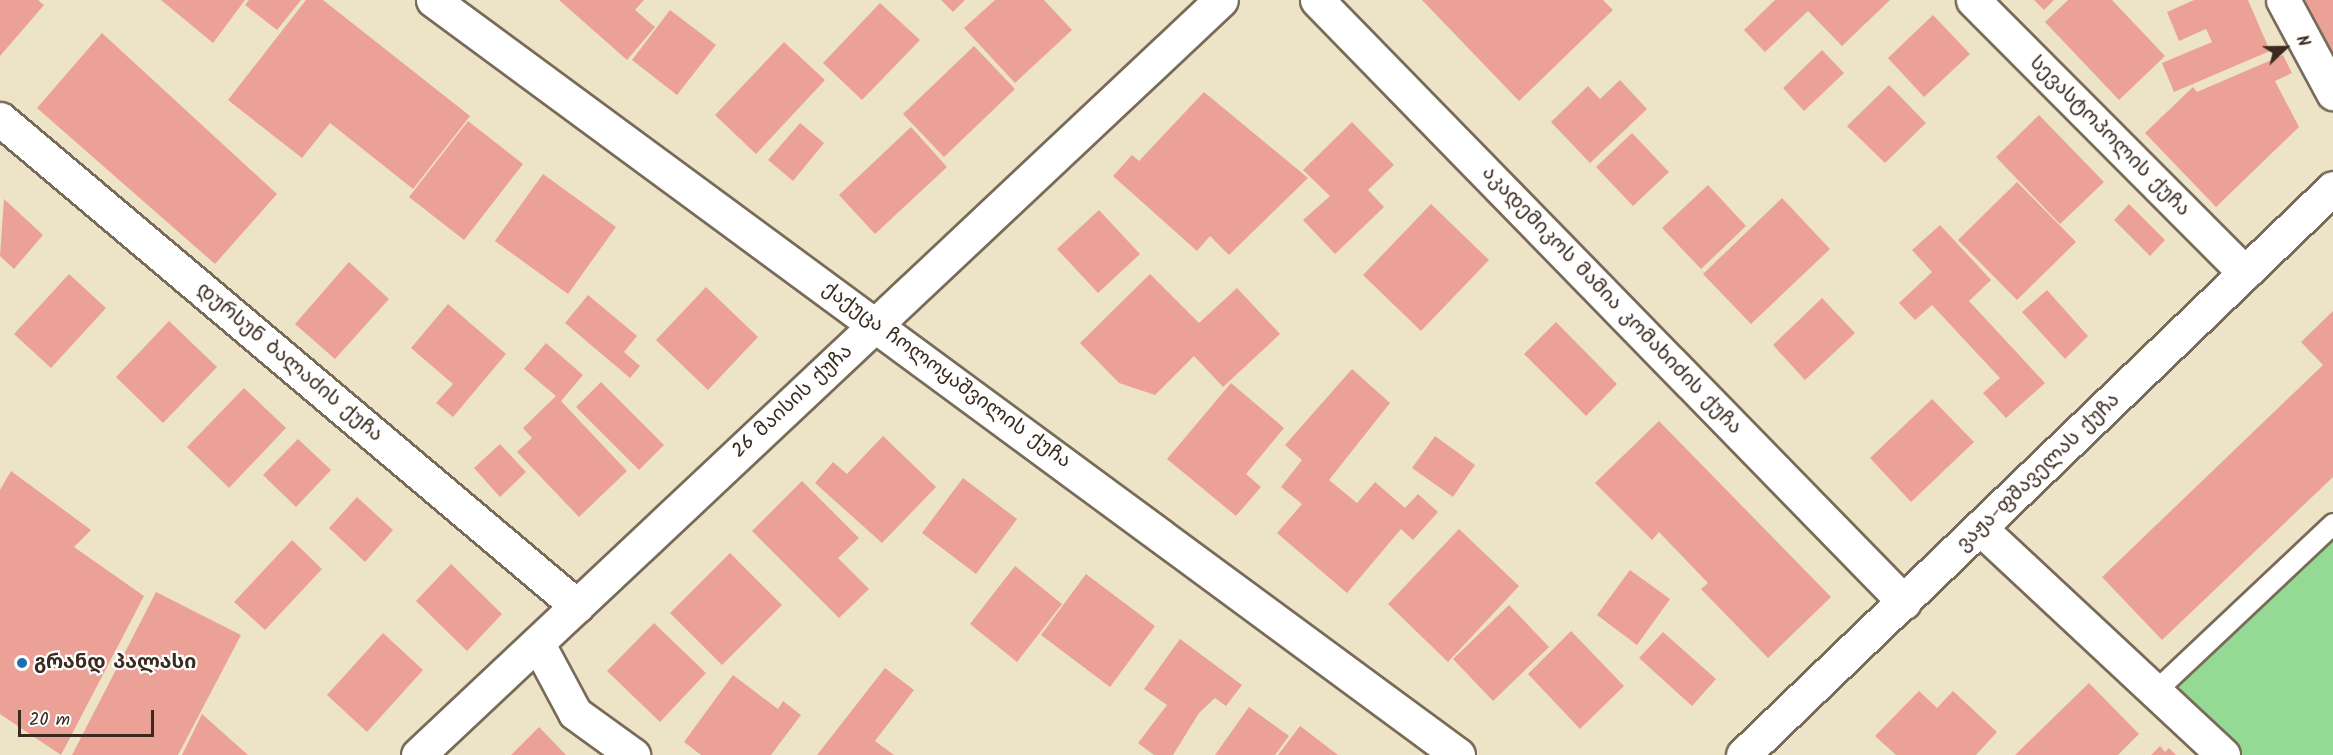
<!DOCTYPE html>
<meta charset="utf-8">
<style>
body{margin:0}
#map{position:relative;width:2333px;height:755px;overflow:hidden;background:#ede4c7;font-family:Kalam,"Noto Sans Georgian",sans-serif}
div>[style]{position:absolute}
.green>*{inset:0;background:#94da94}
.building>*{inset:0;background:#eba196}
.roads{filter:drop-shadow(2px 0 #796b59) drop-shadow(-2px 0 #796b59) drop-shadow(0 2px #796b59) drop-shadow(0 -2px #796b59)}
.service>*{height:20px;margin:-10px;padding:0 10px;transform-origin:10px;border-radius:10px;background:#fff}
.minor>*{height:33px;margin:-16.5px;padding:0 16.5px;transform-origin:16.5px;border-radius:16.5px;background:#fff}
.dots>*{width:16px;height:16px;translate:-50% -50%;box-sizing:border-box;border:3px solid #fff;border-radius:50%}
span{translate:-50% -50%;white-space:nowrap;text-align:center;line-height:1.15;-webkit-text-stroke:4.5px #fff;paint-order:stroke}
.street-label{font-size:20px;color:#3b2a1e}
.poi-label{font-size:20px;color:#3b2a1e;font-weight:700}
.left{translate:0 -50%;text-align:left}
.north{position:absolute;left:2255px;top:18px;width:60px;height:60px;-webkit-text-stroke:4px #fff;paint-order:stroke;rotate:68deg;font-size:16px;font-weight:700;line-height:24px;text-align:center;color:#3b2a1e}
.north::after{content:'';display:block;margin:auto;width:21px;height:27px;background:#3b2a1e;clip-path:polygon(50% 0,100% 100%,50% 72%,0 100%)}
.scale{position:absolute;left:18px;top:710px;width:136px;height:27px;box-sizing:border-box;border:3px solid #3b2a1e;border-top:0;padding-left:8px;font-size:18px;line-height:21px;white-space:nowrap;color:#3b2a1e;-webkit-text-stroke:4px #fff;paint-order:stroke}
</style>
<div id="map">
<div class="green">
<i style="clip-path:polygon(2333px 524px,2333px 755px,2223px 755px,2155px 692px)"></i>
</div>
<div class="building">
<i style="clip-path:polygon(0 0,38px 0,44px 5px,0 56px)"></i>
<i style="clip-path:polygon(161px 0,245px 0,213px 43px)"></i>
<i style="clip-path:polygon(249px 0,301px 0,277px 30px,245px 5px)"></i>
<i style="clip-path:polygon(306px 0,323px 0,470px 116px,413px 189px,330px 123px,302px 158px,228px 100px)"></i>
<i style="clip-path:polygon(559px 0,644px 0,635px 10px,655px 27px,627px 60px)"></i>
<i style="clip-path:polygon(941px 0,965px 0,953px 12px)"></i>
<i style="clip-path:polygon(995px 0,1044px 0,1072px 30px,1015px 83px,964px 28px)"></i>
<i style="clip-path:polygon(1422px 0,1603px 0,1613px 10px,1519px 101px)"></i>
<i style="clip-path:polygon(1775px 0,1890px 0,1842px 46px,1808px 11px,1765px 52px,1744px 30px)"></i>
<i style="clip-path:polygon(2034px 0,2054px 0,2044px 10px)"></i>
<i style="clip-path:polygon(2068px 0,2112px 0,2165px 56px,2119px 100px,2045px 22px)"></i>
<i style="clip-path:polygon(2194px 0,2248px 0,2270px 51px,2174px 92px,2162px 63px,2212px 42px,2206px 29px,2179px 41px,2167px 12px)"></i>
<i style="clip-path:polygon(2305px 0,2333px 0,2333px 63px)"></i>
<i style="clip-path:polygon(880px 3px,920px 40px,862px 100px,823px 63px)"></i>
<i style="clip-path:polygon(670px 10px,716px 45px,677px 95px,632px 60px)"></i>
<i style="clip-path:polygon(1933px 15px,1970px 54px,1924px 97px,1888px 58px)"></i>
<i style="clip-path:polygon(102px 33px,277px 194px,215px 264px,37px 108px)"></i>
<i style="clip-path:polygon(784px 42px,825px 80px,756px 154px,715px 115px)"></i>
<i style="clip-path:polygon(974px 46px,1015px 89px,944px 157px,903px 114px)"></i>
<i style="clip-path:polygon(1822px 50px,1844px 73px,1804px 111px,1783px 88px)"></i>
<i style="clip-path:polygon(2283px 55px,2292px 73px,2275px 81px,2299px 127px,2216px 207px,2145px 133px,2193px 87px,2197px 92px)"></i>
<i style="clip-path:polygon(1620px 80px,1647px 109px,1590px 163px,1551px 122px,1588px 86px,1600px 99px)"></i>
<i style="clip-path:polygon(1889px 85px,1926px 123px,1885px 163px,1847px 126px)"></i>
<i style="clip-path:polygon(1204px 92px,1308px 178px,1229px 255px,1210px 236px,1197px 251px,1113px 176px,1132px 155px,1139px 161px)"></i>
<i style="clip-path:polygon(2039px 115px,2104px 182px,2060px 224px,1996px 157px)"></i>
<i style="clip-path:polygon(468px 121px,523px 164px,464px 240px,409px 197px)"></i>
<i style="clip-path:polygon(1352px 122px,1394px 165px,1368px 190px,1384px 207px,1335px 254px,1303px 220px,1330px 196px,1303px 170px)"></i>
<i style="clip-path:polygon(800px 123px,824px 143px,793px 181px,768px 160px)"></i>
<i style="clip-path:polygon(911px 127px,947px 167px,875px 234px,839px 195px)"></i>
<i style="clip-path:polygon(1632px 133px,1669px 172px,1633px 206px,1596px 167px)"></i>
<i style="clip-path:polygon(543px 174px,616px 227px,568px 294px,495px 241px)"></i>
<i style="clip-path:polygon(2017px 182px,2076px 242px,2017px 300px,1958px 240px)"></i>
<i style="clip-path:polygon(1708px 185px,1746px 226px,1701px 269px,1662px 228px)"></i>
<i style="clip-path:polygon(1782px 198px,1830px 249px,1751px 324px,1703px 274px)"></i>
<i style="clip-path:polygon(4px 199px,43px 235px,14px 269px,0 256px)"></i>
<i style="clip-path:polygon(1431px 204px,1489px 260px,1421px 331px,1363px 275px)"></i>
<i style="clip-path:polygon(2129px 204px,2165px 240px,2150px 256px,2114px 220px)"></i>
<i style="clip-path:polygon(1099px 210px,1140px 254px,1098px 293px,1057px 249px)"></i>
<i style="clip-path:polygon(1940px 225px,1991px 280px,1969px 301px,2045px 383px,2006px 418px,1983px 393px,2000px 378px,1932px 305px,1915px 320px,1899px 303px,1932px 272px,1912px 250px)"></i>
<i style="clip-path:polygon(349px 262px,389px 299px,335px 359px,295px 324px)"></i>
<i style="clip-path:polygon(69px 274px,106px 308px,51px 368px,14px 334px)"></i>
<i style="clip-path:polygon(1150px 274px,1199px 323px,1237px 288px,1280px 334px,1223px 387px,1194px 356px,1155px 395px,1119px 383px,1080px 343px)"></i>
<i style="clip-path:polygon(706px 287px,758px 337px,708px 390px,656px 340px)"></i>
<i style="clip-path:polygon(2047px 290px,2088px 336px,2065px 359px,2022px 312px)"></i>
<i style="clip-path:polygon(588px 295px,637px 336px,624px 352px,640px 366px,630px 378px,565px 323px)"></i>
<i style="clip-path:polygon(1822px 298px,1855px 333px,1805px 380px,1773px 345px)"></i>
<i style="clip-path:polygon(448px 304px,506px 354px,453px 417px,436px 403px,453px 384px,411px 348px)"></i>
<i style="clip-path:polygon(2333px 311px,2333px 477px,2162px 640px,2102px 577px,2323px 365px,2301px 342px)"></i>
<i style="clip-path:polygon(169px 321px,217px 367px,163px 423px,116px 377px)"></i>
<i style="clip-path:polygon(1556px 322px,1617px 384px,1586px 416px,1524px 354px)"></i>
<i style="clip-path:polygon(546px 343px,583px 375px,561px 401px,627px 471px,579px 517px,517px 452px,532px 438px,523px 428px,556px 396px,524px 369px)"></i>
<i style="clip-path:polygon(1352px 369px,1390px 403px,1329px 480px,1357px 503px,1375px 482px,1405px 508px,1418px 494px,1438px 512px,1413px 540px,1401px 529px,1347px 593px,1277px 533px,1302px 504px,1281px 487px,1302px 460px,1285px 445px)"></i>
<i style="clip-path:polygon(601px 382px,664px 445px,639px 470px,576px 407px)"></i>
<i style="clip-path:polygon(1231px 383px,1284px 428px,1246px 474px,1261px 487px,1236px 516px,1167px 459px)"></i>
<i style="clip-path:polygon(244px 388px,286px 428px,229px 488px,187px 447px)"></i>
<i style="clip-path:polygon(1932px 399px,1974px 442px,1911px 502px,1870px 458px)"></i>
<i style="clip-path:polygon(1659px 421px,1831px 597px,1768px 658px,1701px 589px,1708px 583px,1659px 532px,1652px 540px,1595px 483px)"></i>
<i style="clip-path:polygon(883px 436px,936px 487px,882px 543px,815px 483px,833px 462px,847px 474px)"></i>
<i style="clip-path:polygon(1435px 436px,1475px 465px,1453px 497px,1412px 468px)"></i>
<i style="clip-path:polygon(298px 439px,331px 470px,296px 507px,263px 475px)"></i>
<i style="clip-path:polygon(500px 444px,526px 472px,500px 497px,474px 468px)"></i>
<i style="clip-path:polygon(11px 471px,91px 530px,74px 547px,144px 596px,61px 755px,0 714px,0 490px)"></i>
<i style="clip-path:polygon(963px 478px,1017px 519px,976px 574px,922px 533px)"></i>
<i style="clip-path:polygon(802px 481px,859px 538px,838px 558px,869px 589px,839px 618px,752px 531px)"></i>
<i style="clip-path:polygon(357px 497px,393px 530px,365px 562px,329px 528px)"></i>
<i style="clip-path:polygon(1459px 529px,1519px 586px,1448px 662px,1388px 604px)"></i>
<i style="clip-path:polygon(292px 540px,322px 569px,265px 630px,234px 602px)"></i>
<i style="clip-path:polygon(730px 553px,782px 605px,722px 665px,670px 613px)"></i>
<i style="clip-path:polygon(451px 564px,502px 614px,467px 651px,416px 601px)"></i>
<i style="clip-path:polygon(1015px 566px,1062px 604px,1017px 662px,970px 624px)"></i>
<i style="clip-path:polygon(1630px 570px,1670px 599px,1637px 645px,1597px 615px)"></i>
<i style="clip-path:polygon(1086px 574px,1155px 626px,1110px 687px,1041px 635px)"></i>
<i style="clip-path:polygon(156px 592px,241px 635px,178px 755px,72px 755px)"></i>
<i style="clip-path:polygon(1509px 605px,1549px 647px,1493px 701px,1453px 659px)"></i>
<i style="clip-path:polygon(654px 623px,706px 673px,660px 722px,607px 671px)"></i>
<i style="clip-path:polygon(1571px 631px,1624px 686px,1580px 729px,1528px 674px)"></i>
<i style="clip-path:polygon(1663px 632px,1716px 679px,1692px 706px,1639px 658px)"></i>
<i style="clip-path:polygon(383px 633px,423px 670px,367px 732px,327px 695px)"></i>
<i style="clip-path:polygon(1180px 639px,1242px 685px,1226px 706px,1215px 698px,1199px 713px,1173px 755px,1154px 755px,1138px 743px,1167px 705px,1144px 689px)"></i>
<i style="clip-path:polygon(885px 668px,914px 690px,875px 741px,894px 755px,817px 755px)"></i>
<i style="clip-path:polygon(733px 675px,778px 709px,783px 701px,801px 715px,771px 755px,701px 755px,684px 742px)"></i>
<i style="clip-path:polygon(2089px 683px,2139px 734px,2118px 755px,2015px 755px)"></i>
<i style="clip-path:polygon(1919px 691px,1937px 708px,1953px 691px,1997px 732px,1976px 755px,1896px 755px,1875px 736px)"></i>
<i style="clip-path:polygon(1249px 707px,1289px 736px,1275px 755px,1215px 755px)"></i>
<i style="clip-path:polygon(202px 714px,248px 755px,182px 755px)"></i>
<i style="clip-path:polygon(1300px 726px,1338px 755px,1278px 755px)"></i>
<i style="clip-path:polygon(539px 727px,566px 755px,511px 755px)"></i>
<i style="clip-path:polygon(2160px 746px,2165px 752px,2169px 748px,2176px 755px,2151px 755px)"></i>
</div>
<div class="roads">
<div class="service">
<i style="left:2155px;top:692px;width:245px;rotate:-43.3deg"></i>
</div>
<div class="minor">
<i style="left:433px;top:0;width:1273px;rotate:36.37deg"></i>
<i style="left:1317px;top:0;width:841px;rotate:45.72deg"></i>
<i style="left:1973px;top:0;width:385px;rotate:45.1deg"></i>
<i style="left:2283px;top:0;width:106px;rotate:61.7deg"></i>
<i style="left:0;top:119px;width:755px;rotate:40.17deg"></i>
<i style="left:1981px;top:529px;width:331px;rotate:43deg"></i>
<i style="left:538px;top:644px;width:78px;rotate:61.8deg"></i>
<i style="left:575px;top:713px;width:72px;rotate:35.9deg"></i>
<i style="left:418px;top:755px;width:1102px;rotate:-43.24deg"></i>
<i style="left:1743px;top:755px;width:818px;rotate:-43.86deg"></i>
</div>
</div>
<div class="dots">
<i style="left:22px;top:663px;background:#1f6fb2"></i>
</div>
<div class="street-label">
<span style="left:2109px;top:137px;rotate:45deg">სევასტოპოლის ქუჩა</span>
<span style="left:1611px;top:301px;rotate:46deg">აკადემიკოს მამია კომახიძის ქუჩა</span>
<span style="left:289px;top:363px;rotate:40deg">დურსუნ ბალაძის ქუჩა</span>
<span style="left:946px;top:376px;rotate:36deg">ქაქუცა ჩოლოყაშვილის ქუჩა</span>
<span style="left:793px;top:402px;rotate:-43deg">26 მაისის ქუჩა</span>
<span style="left:2039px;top:473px;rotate:-44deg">ვაჟა-ფშაველას ქუჩა</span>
</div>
<div class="poi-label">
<span class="left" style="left:34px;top:663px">გრანდ პალასი</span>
</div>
<div class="north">N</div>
<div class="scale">20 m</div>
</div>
